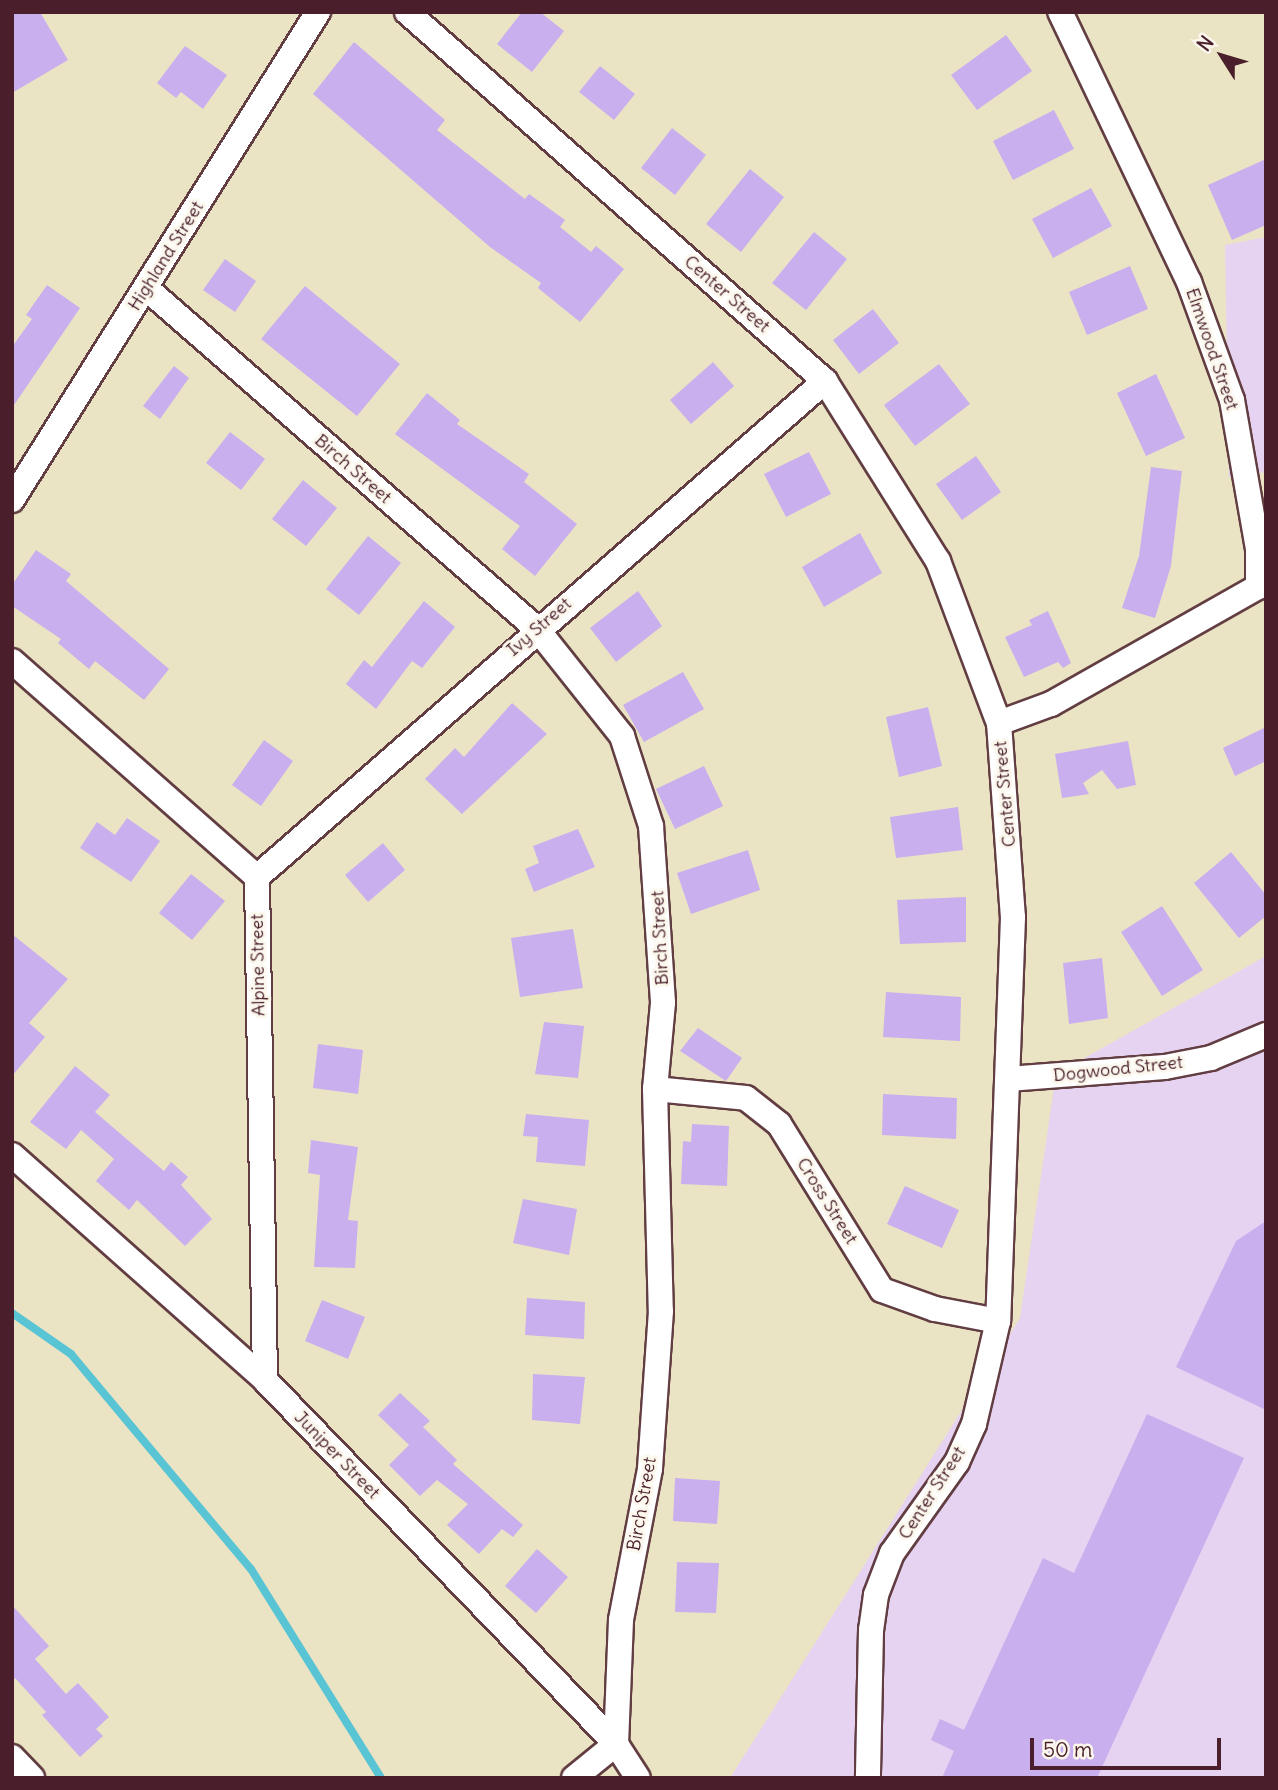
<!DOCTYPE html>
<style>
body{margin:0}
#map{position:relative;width:1278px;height:1790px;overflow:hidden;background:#ebe4c4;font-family:Delius,sans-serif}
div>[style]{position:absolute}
.built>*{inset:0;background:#e5d3f1}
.stream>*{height:8px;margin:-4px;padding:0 4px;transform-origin:4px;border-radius:4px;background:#59c4d3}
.building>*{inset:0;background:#c9afee}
.roads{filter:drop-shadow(2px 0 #623d42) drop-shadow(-2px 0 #623d42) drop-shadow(0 2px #623d42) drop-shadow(0 -2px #623d42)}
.minor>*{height:24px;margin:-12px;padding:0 12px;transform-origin:12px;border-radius:12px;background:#fff}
span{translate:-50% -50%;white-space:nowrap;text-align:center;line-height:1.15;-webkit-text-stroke:6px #fbf7ec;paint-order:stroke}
.street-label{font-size:18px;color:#4a1f2b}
.frame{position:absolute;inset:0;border:14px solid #4a1f2b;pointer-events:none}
.north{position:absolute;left:1187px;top:21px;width:70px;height:70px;-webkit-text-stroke:5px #fbf7ec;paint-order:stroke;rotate:307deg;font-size:19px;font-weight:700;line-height:28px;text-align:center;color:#4a1f2b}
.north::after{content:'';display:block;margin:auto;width:24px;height:32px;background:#4a1f2b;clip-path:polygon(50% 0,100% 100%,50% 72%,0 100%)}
.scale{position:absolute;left:1030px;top:1738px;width:191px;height:32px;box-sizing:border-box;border:4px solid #4a1f2b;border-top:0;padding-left:9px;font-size:21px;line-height:24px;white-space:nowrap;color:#4a1f2b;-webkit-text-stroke:5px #fbf7ec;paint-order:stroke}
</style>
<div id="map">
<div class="built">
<i style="clip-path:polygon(1266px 237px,1266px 472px,1229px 477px,1225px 245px)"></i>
<i style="clip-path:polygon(1266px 956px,1266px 1778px,730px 1778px,1020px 1318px,1056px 1074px)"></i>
</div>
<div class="stream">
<i style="left:12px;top:1313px;width:72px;rotate:34.8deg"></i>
<i style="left:71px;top:1354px;width:280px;rotate:50.1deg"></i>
<i style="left:251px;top:1569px;width:246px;rotate:58.1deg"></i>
</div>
<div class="building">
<i style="clip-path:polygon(12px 12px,40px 12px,68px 60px,12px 93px)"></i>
<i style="clip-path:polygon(522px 12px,540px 12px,564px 31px,532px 72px,497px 44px)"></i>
<i style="clip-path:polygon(1006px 35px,1032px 71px,977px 110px,951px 75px)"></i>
<i style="clip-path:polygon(354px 42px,445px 120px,437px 130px,525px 199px,529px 194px,565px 220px,560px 227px,591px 252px,596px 246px,624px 269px,580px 322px,538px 288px,541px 283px,490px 247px,313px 94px)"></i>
<i style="clip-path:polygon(185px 46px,227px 75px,203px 109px,181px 92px,176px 98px,157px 83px)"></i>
<i style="clip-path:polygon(600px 66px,635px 94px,614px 120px,579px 92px)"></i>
<i style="clip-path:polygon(1054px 110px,1074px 149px,1013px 180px,993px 141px)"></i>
<i style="clip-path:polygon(672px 128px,706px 155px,675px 195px,641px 168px)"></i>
<i style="clip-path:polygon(1266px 159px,1266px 225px,1232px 240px,1208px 185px)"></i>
<i style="clip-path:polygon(750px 169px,784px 197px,741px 252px,706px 224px)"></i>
<i style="clip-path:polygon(1091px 188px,1112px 226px,1053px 258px,1032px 219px)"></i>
<i style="clip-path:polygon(814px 232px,847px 259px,806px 310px,772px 283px)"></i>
<i style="clip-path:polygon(225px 259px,256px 281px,235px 312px,203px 290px)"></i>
<i style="clip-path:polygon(1130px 266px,1148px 309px,1087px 335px,1069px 292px)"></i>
<i style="clip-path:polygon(47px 285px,80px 308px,12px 408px,12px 347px,32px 319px,26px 315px)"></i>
<i style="clip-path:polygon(305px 286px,400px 364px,357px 416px,261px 339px)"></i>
<i style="clip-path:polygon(873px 309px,899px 343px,859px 374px,833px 340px)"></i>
<i style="clip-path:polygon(713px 362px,734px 386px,691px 424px,670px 400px)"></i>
<i style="clip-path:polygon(939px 364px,970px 404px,915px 446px,884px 405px)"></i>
<i style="clip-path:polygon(174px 366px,189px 378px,160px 419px,143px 406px)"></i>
<i style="clip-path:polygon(1156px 374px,1185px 438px,1146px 456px,1117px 393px)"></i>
<i style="clip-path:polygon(427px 393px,460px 420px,457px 424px,529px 474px,524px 482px,577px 524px,535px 576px,502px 549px,520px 526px,395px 434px)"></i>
<i style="clip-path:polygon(230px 432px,265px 459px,241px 490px,206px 463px)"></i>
<i style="clip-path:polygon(809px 452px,831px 494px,786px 517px,764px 474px)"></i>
<i style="clip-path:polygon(976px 456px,1001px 492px,962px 520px,936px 484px)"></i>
<i style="clip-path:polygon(1151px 467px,1182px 471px,1171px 566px,1155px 618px,1122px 608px,1139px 556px)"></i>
<i style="clip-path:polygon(303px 480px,337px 508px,306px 546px,272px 519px)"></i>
<i style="clip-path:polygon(860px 533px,882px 573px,824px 607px,802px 567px)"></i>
<i style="clip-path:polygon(368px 536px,401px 563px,359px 615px,326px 589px)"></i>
<i style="clip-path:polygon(36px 550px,71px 574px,66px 581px,169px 669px,144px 700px,95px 661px,89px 669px,58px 643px,61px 639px,12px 606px,12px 585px)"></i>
<i style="clip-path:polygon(638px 591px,662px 626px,616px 662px,590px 628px)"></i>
<i style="clip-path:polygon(424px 601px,455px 627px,422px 668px,412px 661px,376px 709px,346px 684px,364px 660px,372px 667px)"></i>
<i style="clip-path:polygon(1048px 611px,1071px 663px,1063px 668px,1058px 662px,1024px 677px,1005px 637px,1032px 625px,1029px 620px)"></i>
<i style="clip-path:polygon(683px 672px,704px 709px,644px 742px,623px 705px)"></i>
<i style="clip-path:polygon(512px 703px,547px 734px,462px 814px,425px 779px,455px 748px,464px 757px)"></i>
<i style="clip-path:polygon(928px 707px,942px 766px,899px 777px,886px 717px)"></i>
<i style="clip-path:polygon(1266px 727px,1266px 761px,1235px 776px,1223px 748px)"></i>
<i style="clip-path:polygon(264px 740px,293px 761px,261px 806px,232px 785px)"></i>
<i style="clip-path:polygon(1128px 741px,1136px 785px,1117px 789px,1102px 770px,1083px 783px,1089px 794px,1062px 798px,1055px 754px)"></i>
<i style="clip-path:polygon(704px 766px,723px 806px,675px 829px,656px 789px)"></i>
<i style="clip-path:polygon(958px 807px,963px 850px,896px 858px,890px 817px)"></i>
<i style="clip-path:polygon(127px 818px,160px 841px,131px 882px,80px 848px,97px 822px,115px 835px)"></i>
<i style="clip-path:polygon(578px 829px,595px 867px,534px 892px,525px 869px,539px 863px,533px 846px)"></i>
<i style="clip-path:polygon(383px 843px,405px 870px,368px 902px,345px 875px)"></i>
<i style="clip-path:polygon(748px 850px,760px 890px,691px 914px,677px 873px)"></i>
<i style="clip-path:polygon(1231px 852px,1266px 895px,1266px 916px,1239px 938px,1194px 883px)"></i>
<i style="clip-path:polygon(191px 874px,225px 901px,192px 940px,159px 913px)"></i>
<i style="clip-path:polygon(966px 897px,966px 942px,900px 944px,897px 900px)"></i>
<i style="clip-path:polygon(1162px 906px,1203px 970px,1162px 996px,1121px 932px)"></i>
<i style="clip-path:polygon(573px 929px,583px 988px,520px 997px,511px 938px)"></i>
<i style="clip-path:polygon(12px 934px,68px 979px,29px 1023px,45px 1037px,12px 1076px)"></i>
<i style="clip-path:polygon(1102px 958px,1108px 1018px,1069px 1024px,1063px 963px)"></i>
<i style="clip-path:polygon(886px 992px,961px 997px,960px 1041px,883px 1037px)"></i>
<i style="clip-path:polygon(544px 1022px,584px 1026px,578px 1078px,535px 1074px)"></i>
<i style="clip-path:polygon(698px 1028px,742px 1058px,726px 1081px,680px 1051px)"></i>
<i style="clip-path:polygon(318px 1044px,363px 1050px,358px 1094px,313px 1088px)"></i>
<i style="clip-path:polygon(75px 1066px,110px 1095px,95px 1112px,164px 1171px,171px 1162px,188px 1177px,181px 1185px,212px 1219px,185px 1246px,137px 1200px,129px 1210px,96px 1181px,114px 1159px,81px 1130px,66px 1149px,30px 1122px)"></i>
<i style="clip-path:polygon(883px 1094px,957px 1098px,956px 1139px,882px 1135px)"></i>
<i style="clip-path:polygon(526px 1114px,589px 1120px,585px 1166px,536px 1162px,538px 1137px,523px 1136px)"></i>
<i style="clip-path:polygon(692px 1124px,729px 1126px,727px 1186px,681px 1184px,683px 1141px,691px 1142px)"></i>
<i style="clip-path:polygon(311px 1140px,358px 1147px,348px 1220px,358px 1221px,355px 1268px,314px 1267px,320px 1175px,308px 1173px)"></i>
<i style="clip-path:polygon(905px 1186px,959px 1210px,942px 1248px,887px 1224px)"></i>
<i style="clip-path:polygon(523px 1199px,577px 1209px,569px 1255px,513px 1243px)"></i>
<i style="clip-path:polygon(1266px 1221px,1266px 1410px,1176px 1367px,1236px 1241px)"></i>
<i style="clip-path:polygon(527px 1298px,585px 1302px,584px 1339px,525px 1335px)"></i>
<i style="clip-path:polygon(322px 1300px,365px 1317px,348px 1359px,305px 1341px)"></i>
<i style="clip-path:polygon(533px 1374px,585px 1377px,580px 1424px,532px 1420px)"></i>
<i style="clip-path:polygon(400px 1393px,430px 1421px,423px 1427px,457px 1460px,453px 1464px,523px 1525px,513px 1537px,502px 1529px,479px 1554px,447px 1525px,468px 1504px,437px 1480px,420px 1496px,389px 1465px,409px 1445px,378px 1415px)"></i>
<i style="clip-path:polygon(1147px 1414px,1244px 1458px,1097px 1778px,942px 1778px,954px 1751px,931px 1740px,940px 1719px,964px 1730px,1043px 1558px,1074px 1573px)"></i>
<i style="clip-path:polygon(675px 1478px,720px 1481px,717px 1524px,673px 1521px)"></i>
<i style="clip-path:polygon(537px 1549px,568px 1577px,536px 1613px,505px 1586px)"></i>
<i style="clip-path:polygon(677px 1562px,719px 1563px,716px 1613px,675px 1612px)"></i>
<i style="clip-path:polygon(12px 1605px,49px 1646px,35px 1659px,66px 1694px,78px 1683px,109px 1717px,96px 1729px,103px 1736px,80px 1757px,42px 1715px,46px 1712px,15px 1678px,12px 1681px)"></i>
</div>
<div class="roads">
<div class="minor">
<i style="left:407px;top:12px;width:558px;rotate:41.44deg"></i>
<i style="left:825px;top:381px;width:213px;rotate:57.9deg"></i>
<i style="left:938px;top:561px;width:173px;rotate:69.4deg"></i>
<i style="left:999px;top:723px;width:195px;rotate:85.9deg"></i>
<i style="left:1013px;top:917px;width:404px;rotate:92.1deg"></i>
<i style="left:998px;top:1321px;width:106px;rotate:103.1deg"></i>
<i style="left:974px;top:1424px;width:42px;rotate:114.1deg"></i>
<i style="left:957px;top:1462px;width:112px;rotate:125.5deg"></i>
<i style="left:892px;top:1553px;width:45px;rotate:110.9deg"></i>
<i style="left:876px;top:1595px;width:35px;rotate:98deg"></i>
<i style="left:871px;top:1630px;width:148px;rotate:91.2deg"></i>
<i style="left:146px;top:288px;width:519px;rotate:41.09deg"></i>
<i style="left:537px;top:629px;width:137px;rotate:51.5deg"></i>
<i style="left:622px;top:736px;width:95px;rotate:72.1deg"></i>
<i style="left:651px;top:826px;width:177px;rotate:86.1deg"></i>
<i style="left:663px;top:1003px;width:86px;rotate:95.3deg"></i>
<i style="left:655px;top:1089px;width:222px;rotate:88.5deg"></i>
<i style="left:661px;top:1311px;width:158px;rotate:94deg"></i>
<i style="left:650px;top:1469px;width:154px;rotate:100.9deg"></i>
<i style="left:621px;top:1620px;width:124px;rotate:92.3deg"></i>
<i style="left:616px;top:1744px;width:54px;rotate:141deg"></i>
<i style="left:12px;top:500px;width:576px;rotate:-57.91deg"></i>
<i style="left:12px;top:661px;width:327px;rotate:41.4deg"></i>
<i style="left:257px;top:877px;width:503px;rotate:89.09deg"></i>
<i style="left:999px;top:723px;width:55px;rotate:-20.1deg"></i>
<i style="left:1051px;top:704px;width:238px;rotate:-29.5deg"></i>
<i style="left:1258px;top:587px;width:38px;rotate:-90deg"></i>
<i style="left:1258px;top:549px;width:151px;rotate:-99.9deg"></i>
<i style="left:1232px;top:400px;width:126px;rotate:-110deg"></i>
<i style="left:1189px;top:282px;width:299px;rotate:-115.5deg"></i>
<i style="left:257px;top:877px;width:754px;rotate:-41.13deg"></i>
<i style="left:1008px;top:1079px;width:157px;rotate:-4.4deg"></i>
<i style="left:1165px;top:1067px;width:47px;rotate:-11.1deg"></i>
<i style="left:1211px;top:1058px;width:60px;rotate:-22.7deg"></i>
<i style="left:655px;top:1089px;width:91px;rotate:5.6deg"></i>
<i style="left:746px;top:1098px;width:42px;rotate:38.2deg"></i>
<i style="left:779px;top:1124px;width:195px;rotate:58.2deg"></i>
<i style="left:882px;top:1290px;width:56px;rotate:19.7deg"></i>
<i style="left:935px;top:1309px;width:64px;rotate:10.8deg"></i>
<i style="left:12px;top:1155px;width:339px;rotate:41.6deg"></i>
<i style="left:265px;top:1380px;width:506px;rotate:46.04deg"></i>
<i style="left:616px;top:1744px;width:40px;rotate:57.1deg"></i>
<i style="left:12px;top:1757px;width:29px;rotate:46deg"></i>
</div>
</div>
<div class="street-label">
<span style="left:166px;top:256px;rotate:-58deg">Highland Street</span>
<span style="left:727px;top:294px;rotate:41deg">Center Street</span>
<span style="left:1212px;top:349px;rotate:71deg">Elmwood Street</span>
<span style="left:353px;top:469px;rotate:41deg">Birch Street</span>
<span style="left:539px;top:627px;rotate:-41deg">Ivy Street</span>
<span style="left:1005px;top:794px;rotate:-95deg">Center Street</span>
<span style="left:660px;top:938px;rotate:-93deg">Birch Street</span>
<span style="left:258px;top:965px;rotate:-91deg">Alpine Street</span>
<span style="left:1118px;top:1069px;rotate:-6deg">Dogwood Street</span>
<span style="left:827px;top:1201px;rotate:58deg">Cross Street</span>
<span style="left:337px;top:1455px;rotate:46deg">Juniper Street</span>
<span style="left:932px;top:1493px;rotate:-57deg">Center Street</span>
<span style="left:642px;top:1504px;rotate:-80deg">Birch Street</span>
</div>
<div class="frame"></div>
<div class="north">N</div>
<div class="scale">50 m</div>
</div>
